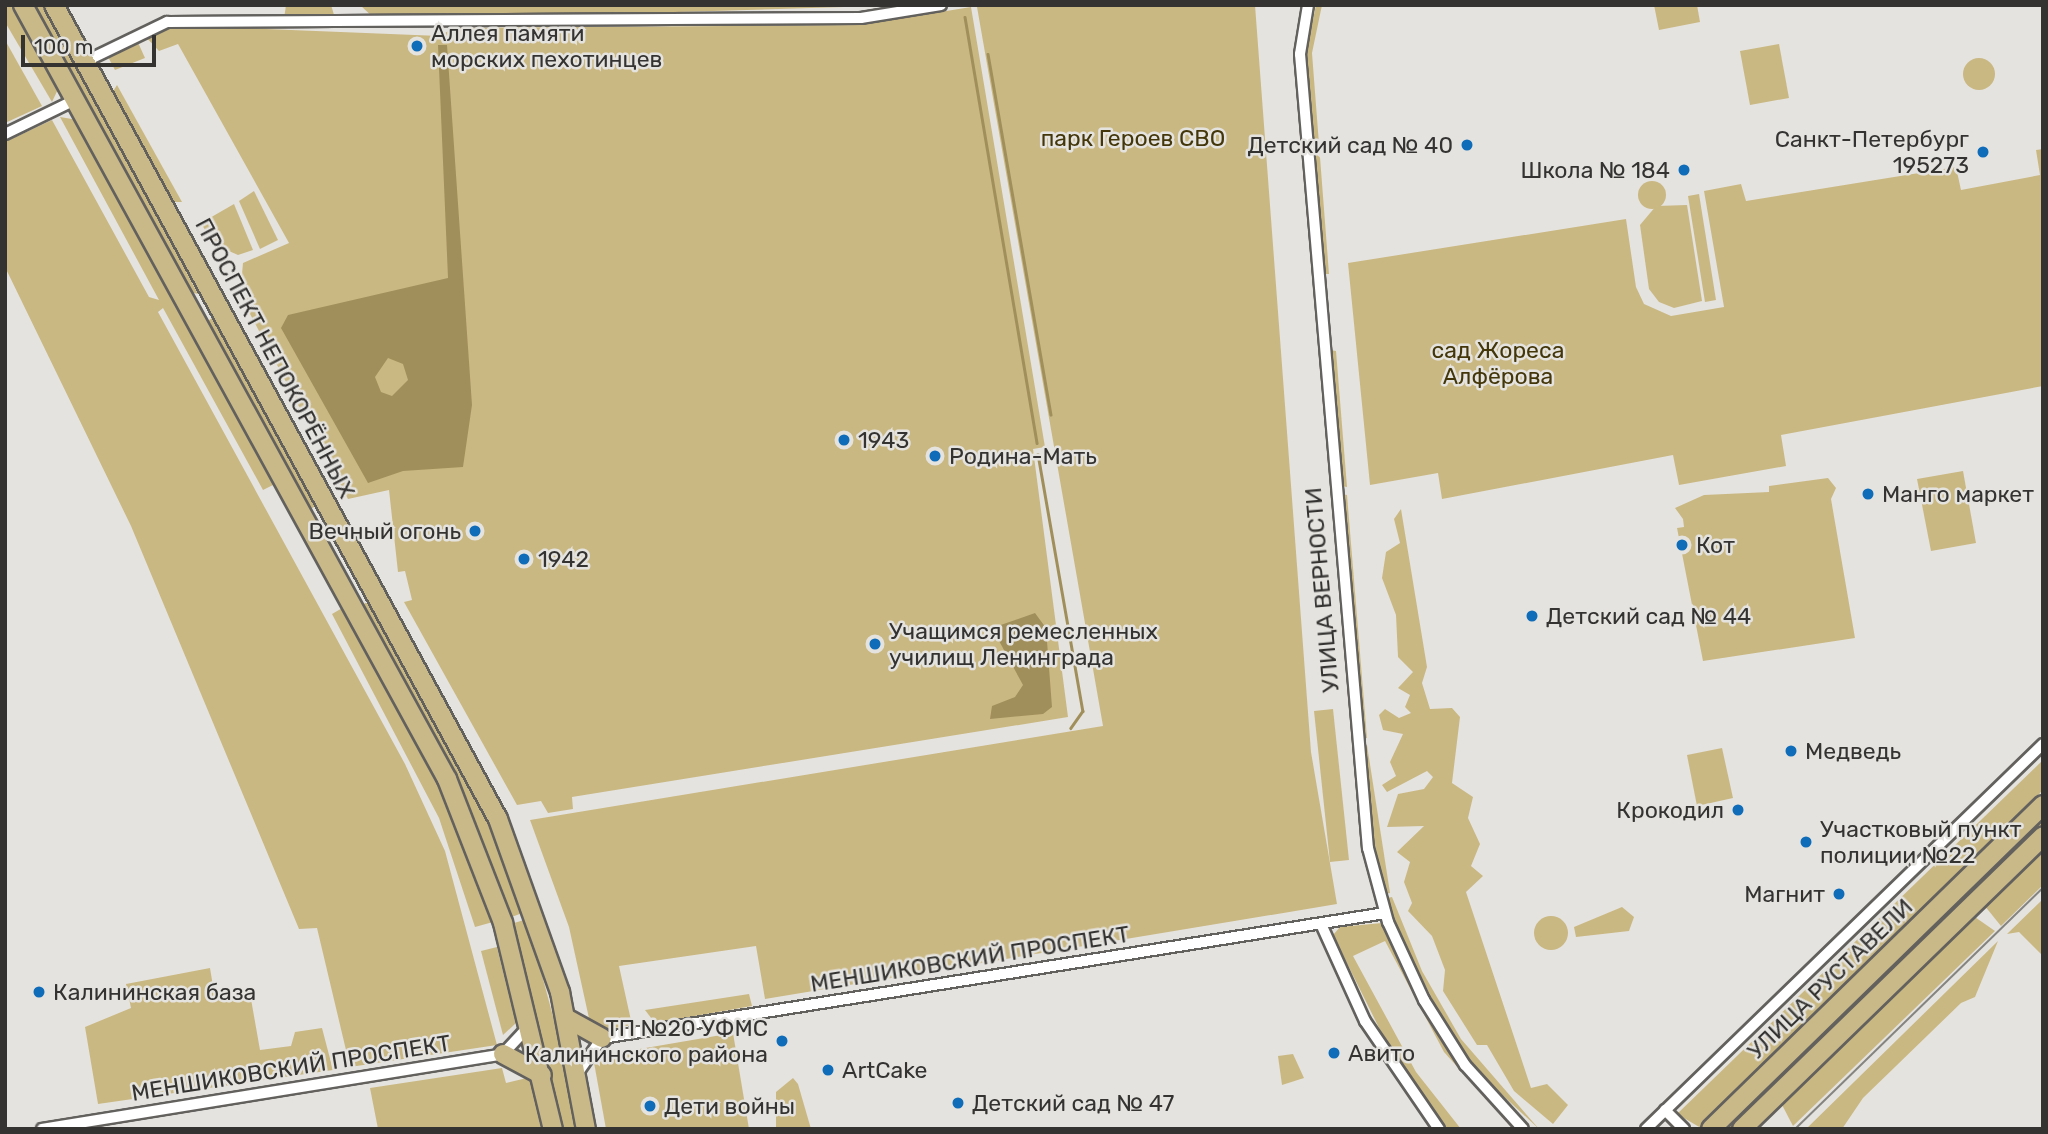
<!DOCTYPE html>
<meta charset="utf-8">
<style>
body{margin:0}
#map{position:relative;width:2048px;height:1134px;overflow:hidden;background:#e5e3df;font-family:Rubik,sans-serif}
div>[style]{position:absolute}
.green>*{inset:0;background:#cab883}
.round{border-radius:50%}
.water>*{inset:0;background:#a18f5b}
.stream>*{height:2.5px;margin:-1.25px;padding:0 1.25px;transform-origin:1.25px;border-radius:1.25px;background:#a18f5b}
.roads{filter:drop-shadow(2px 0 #63615e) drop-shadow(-2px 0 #63615e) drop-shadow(0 2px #63615e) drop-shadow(0 -2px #63615e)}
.minor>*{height:10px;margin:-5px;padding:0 5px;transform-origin:5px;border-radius:5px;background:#fff}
.primary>*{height:18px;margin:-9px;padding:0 9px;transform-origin:9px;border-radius:9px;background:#cab988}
.tram>*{height:2px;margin:-1px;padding:0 1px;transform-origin:1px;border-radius:1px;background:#858481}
.dots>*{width:19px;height:19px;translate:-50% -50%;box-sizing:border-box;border:4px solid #e5e3df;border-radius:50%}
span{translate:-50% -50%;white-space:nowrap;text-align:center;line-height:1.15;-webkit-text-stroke:5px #e5e3df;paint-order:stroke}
.poi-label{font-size:23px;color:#343332}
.left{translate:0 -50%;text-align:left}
.right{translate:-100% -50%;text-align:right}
.park-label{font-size:23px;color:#433609}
.street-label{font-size:23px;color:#343332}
.frame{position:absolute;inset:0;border:7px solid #343332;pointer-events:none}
.scale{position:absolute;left:21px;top:35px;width:135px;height:32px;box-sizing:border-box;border:4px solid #343332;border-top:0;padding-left:9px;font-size:21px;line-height:24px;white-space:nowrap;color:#343332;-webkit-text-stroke:5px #e5e3df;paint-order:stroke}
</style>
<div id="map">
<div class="green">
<i style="clip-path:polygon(5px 5px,15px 5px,59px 87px,52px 102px,5px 22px)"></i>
<i style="clip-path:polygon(32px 5px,45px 5px,51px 15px,198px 294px,190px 292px)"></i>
<i style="clip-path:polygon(286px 5px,331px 5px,335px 18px,284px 19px)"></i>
<i style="clip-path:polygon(360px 5px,910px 5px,377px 21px)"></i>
<i style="clip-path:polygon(1255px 5px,1311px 752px,1337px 904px,765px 999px,756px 946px,619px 966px,632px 1025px,592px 1032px,569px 927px,530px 820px,1103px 726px,977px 7px)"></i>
<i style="clip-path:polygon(1316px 5px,1322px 5px,1312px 53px,1329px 274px,1324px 274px,1306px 53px)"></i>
<i style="clip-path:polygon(1654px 5px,1697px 5px,1700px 22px,1659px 30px)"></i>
<i style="clip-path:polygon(971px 7px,1045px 447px,1033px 449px,1068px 717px,572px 797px,573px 809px,548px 813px,541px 801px,517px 805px,404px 602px,412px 600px,405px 571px,398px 572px,389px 490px,348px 499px,240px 295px,243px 263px,289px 243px,178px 44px,159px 51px,144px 35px,167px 25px,440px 36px,453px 28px,860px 25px)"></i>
<i style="clip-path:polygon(136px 38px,145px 58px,115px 70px,107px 55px)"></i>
<i style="clip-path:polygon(5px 40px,42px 106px,5px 123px)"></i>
<i style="clip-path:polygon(1779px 44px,1789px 98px,1750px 105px,1740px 51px)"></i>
<i class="round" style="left:1963px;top:58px;width:32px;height:32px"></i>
<i style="clip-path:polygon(117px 85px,182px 202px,171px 202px,112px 93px)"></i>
<i style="clip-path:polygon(60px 117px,78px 120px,277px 483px,263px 490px,163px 308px,158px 312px,405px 764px,445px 851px,497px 1045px,350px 1067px,317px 928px,299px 929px,131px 526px,5px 267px,5px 142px,52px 120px,149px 297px,159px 300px)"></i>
<i style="clip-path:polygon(2043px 149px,2043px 386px,1781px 435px,1786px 466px,1679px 485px,1673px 455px,1442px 499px,1438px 473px,1370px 485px,1348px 263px,1626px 219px,1636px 287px,1644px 304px,1671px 316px,1724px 307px,1704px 191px,1741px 184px,1746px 201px,1956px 167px,1961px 190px,2040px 175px,2036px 150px)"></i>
<i class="round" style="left:1638px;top:181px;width:28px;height:28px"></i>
<i style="clip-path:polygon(254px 191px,278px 240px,260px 249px,239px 201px)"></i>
<i style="clip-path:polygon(1699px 194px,1716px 300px,1705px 302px,1688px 196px)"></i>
<i style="clip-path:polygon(234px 204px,253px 250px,238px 255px,213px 244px,201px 223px)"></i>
<i style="clip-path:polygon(1687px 205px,1702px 301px,1674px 308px,1659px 302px,1649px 289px,1640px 225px,1656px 206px)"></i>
<i style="clip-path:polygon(214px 316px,319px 504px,309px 510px,207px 322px)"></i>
<i style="clip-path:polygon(1330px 350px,1336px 351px,1347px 487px,1341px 486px)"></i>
<i style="clip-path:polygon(1963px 471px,1976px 543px,1931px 551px,1917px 479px)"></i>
<i style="clip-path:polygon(1828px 478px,1836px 488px,1831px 499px,1855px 638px,1703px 661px,1677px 528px,1684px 527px,1683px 519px,1675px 508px,1704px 495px,1769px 492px,1769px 486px)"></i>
<i style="clip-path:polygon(1342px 494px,1347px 495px,1367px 738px,1361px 739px)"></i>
<i style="clip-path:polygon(1401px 509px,1427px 667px,1422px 683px,1430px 709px,1452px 708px,1460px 717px,1452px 783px,1473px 797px,1468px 818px,1480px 844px,1471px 866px,1483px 876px,1466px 892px,1531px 1088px,1547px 1084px,1568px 1105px,1553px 1124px,1514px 1091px,1487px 1045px,1477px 1045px,1443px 991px,1445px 970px,1432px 936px,1408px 911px,1412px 903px,1404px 882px,1410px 862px,1397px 852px,1424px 826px,1387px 827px,1398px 794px,1424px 789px,1433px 777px,1427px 771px,1387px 792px,1382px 785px,1396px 776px,1390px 762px,1403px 734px,1383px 730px,1379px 715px,1385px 709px,1399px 718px,1411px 713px,1405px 707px,1410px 695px,1398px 688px,1413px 672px,1398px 657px,1396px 615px,1382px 578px,1386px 552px,1400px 543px,1394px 519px)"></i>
<i style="clip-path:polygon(365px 603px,371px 603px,486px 812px,525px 912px,509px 918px,473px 819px,362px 608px)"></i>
<i style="clip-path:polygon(344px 607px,451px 811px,493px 922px,475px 927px,439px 818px,332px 614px)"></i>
<i style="clip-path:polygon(1333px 709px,1349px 860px,1330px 862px,1314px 711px)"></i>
<i style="clip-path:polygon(1367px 745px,1390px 893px,1386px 894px,1369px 820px,1362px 747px)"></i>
<i style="clip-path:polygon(1722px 748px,1733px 798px,1697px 806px,1687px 755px)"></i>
<i style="clip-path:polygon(2043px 760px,2043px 789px,2023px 816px,1701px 1128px,1677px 1114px)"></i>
<i style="clip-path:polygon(2043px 818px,2043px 826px,1731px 1129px,1722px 1129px)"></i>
<i style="clip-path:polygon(2043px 846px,2043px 885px,2001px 926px,1984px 905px)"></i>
<i style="clip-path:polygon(1392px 897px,1422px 971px,1461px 1039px,1539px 1129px,1483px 1077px,1444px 1023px,1392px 917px,1387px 898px)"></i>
<i style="clip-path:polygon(2043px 899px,2043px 952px,2041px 954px,2019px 932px,2007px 934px)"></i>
<i style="clip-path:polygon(1622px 907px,1634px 917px,1629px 931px,1576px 937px,1574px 927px)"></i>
<i style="clip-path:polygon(1972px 915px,1995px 931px,1793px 1126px,1780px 1101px)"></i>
<i class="round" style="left:1534px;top:916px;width:34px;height:34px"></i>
<i style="clip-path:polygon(527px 919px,566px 1065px,578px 1129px,560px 1129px,511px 924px)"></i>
<i style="clip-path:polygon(1382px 923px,1441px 1041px,1513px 1129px,1444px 1052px,1385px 941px,1353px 956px,1416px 1072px,1461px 1129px,1447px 1129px,1395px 1060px,1333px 935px,1340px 927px)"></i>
<i style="clip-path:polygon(1998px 941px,1975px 997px,1961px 1003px,1863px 1098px,1842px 1129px,1806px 1129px)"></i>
<i style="clip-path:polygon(497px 947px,516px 1023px,503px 1035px,481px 951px)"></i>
<i style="clip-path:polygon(210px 968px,215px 998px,251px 999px,260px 1050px,291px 1046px,295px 1032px,322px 1028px,333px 1070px,98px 1104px,85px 1027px,131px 1008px,126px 984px)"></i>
<i style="clip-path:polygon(749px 994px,752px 1006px,655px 1023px,645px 1010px)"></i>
<i style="clip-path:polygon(733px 1033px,749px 1129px,606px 1129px,593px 1057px)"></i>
<i style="clip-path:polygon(1293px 1054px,1304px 1078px,1282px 1085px,1278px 1056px)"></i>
<i style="clip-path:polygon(502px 1068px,506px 1083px,531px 1077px,541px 1129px,378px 1129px,370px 1088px)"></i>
<i style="clip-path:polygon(793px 1078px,798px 1084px,811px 1129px,776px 1129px,776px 1092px)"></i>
</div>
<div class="water">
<i style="clip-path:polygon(evenodd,438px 45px,447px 45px,472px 405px,463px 467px,403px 471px,368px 483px,281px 328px,288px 315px,448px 278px,438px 45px,388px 358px,403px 364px,408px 380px,392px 396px,381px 392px,375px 377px,388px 358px)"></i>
<i style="clip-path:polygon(1035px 613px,1046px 628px,1052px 707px,1043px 714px,990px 719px,992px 706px,1015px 697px,1023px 685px,992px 628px)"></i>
</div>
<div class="stream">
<i style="left:965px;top:17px;width:432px;rotate:80.4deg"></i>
<i style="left:988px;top:54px;width:366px;rotate:80.1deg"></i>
<i style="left:1038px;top:454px;width:261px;rotate:80.1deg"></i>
<i style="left:1083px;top:711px;width:21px;rotate:125deg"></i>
</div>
<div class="roads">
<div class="minor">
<i style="left:1308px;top:5px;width:50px;rotate:99.3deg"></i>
<i style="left:1300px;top:54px;width:797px;rotate:85.11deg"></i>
<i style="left:1368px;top:848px;width:77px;rotate:74.9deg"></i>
<i style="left:1388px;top:922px;width:86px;rotate:65.2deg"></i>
<i style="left:1424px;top:1000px;width:77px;rotate:57.8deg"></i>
<i style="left:1465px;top:1065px;width:86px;rotate:47.8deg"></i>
<i style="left:86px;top:61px;width:90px;rotate:-25.7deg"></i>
<i style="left:167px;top:22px;width:694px;rotate:-0.33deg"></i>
<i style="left:861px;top:18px;width:81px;rotate:-9.2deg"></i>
<i style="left:5px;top:134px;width:80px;rotate:-25.9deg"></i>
<i style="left:1321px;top:924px;width:107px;rotate:65.6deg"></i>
<i style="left:1365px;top:1021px;width:131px;rotate:55.6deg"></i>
<i style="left:579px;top:1071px;width:40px;rotate:-55.1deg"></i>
<i style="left:602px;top:1038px;width:793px;rotate:-9.07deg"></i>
<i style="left:1665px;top:1110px;width:27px;rotate:45deg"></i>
<i style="left:42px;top:1129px;width:467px;rotate:-9.2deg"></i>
<i style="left:503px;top:1054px;width:37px;rotate:-47deg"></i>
<i style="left:1646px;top:1129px;width:553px;rotate:-44.12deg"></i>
</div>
<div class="primary">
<i style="left:23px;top:5px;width:883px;rotate:61.29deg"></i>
<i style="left:447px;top:779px;width:155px;rotate:68.7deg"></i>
<i style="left:503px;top:923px;width:212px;rotate:76.4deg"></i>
<i style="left:54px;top:5px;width:927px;rotate:61.39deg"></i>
<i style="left:498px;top:819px;width:184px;rotate:70.3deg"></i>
<i style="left:560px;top:992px;width:139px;rotate:79.3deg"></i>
<i style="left:566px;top:1018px;width:41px;rotate:29.1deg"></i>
<i style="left:503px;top:1054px;width:44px;rotate:28.3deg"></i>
<i style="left:1711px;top:1129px;width:464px;rotate:-44.3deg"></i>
<i style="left:1742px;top:1129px;width:420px;rotate:-44.2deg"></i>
</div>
</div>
<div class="tram">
<i style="left:1795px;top:1129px;width:346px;rotate:-44.2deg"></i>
</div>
<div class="dots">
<i style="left:417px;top:46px;background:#0e6cb9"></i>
<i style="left:1467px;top:145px;background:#0e6cb9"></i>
<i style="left:1983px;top:152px;background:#0e6cb9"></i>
<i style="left:1684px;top:170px;background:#0e6cb9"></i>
<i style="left:844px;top:440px;background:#0e6cb9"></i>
<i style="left:935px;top:456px;background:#0e6cb9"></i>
<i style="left:1868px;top:494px;background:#0e6cb9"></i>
<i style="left:475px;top:531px;background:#0e6cb9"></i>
<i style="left:1682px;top:545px;background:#0e6cb9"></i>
<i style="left:524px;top:559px;background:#0e6cb9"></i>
<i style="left:1532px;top:616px;background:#0e6cb9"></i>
<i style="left:875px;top:644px;background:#0e6cb9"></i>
<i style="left:1791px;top:751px;background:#0e6cb9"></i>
<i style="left:1738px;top:810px;background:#0e6cb9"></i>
<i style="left:1806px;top:842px;background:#0e6cb9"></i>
<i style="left:1839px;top:894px;background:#0e6cb9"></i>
<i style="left:39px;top:992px;background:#0e6cb9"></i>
<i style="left:782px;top:1041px;background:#0e6cb9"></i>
<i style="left:1334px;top:1053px;background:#0e6cb9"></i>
<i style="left:828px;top:1070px;background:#0e6cb9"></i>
<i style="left:958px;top:1103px;background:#0e6cb9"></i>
<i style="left:650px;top:1106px;background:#0e6cb9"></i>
</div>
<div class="poi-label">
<span class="left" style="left:431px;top:46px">Аллея памяти<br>морских пехотинцев</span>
<span class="right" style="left:1969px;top:152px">Санкт-Петербург<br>195273</span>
<span class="right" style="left:1453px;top:145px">Детский сад № 40</span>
<span class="right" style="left:1670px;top:170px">Школа № 184</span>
<span class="left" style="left:858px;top:440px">1943</span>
<span class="left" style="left:949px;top:456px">Родина-Мать</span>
<span class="left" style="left:1882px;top:494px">Манго маркет</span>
<span class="right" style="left:461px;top:531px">Вечный огонь</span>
<span class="left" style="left:1696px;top:545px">Кот</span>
<span class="left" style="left:538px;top:559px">1942</span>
<span class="left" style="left:1546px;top:616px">Детский сад № 44</span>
<span class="left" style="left:889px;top:644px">Учащимся ремесленных<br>училищ Ленинграда</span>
<span class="left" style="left:1805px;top:751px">Медведь</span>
<span class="right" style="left:1724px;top:810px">Крокодил</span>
<span class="left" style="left:1820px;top:842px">Участковый пункт<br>полиции №22</span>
<span class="right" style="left:1825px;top:894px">Магнит</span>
<span class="left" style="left:53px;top:992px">Калининская база</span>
<span class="right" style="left:768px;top:1041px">ТП №20 УФМС<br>Калининского района</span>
<span class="left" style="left:1348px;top:1053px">Авито</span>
<span class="left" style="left:842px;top:1070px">ArtCake</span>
<span class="left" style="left:972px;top:1103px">Детский сад № 47</span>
<span class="left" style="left:664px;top:1106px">Дети войны</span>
</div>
<div class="park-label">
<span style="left:1133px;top:138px">парк Героев СВО</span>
<span style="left:1498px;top:363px">сад Жореса<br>Алфёрова</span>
</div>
<div class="street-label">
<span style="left:275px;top:358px;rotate:62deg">ПРОСПЕКТ НЕПОКОРЁННЫХ</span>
<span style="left:1322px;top:590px;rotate:-95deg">УЛИЦА ВЕРНОСТИ</span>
<span style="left:970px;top:959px;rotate:-9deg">МЕНШИКОВСКИЙ ПРОСПЕКТ</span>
<span style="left:1830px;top:979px;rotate:-44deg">УЛИЦА РУСТАВЕЛИ</span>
<span style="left:291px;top:1068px;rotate:-9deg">МЕНШИКОВСКИЙ ПРОСПЕКТ</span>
</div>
<div class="frame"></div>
<div class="scale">100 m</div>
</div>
